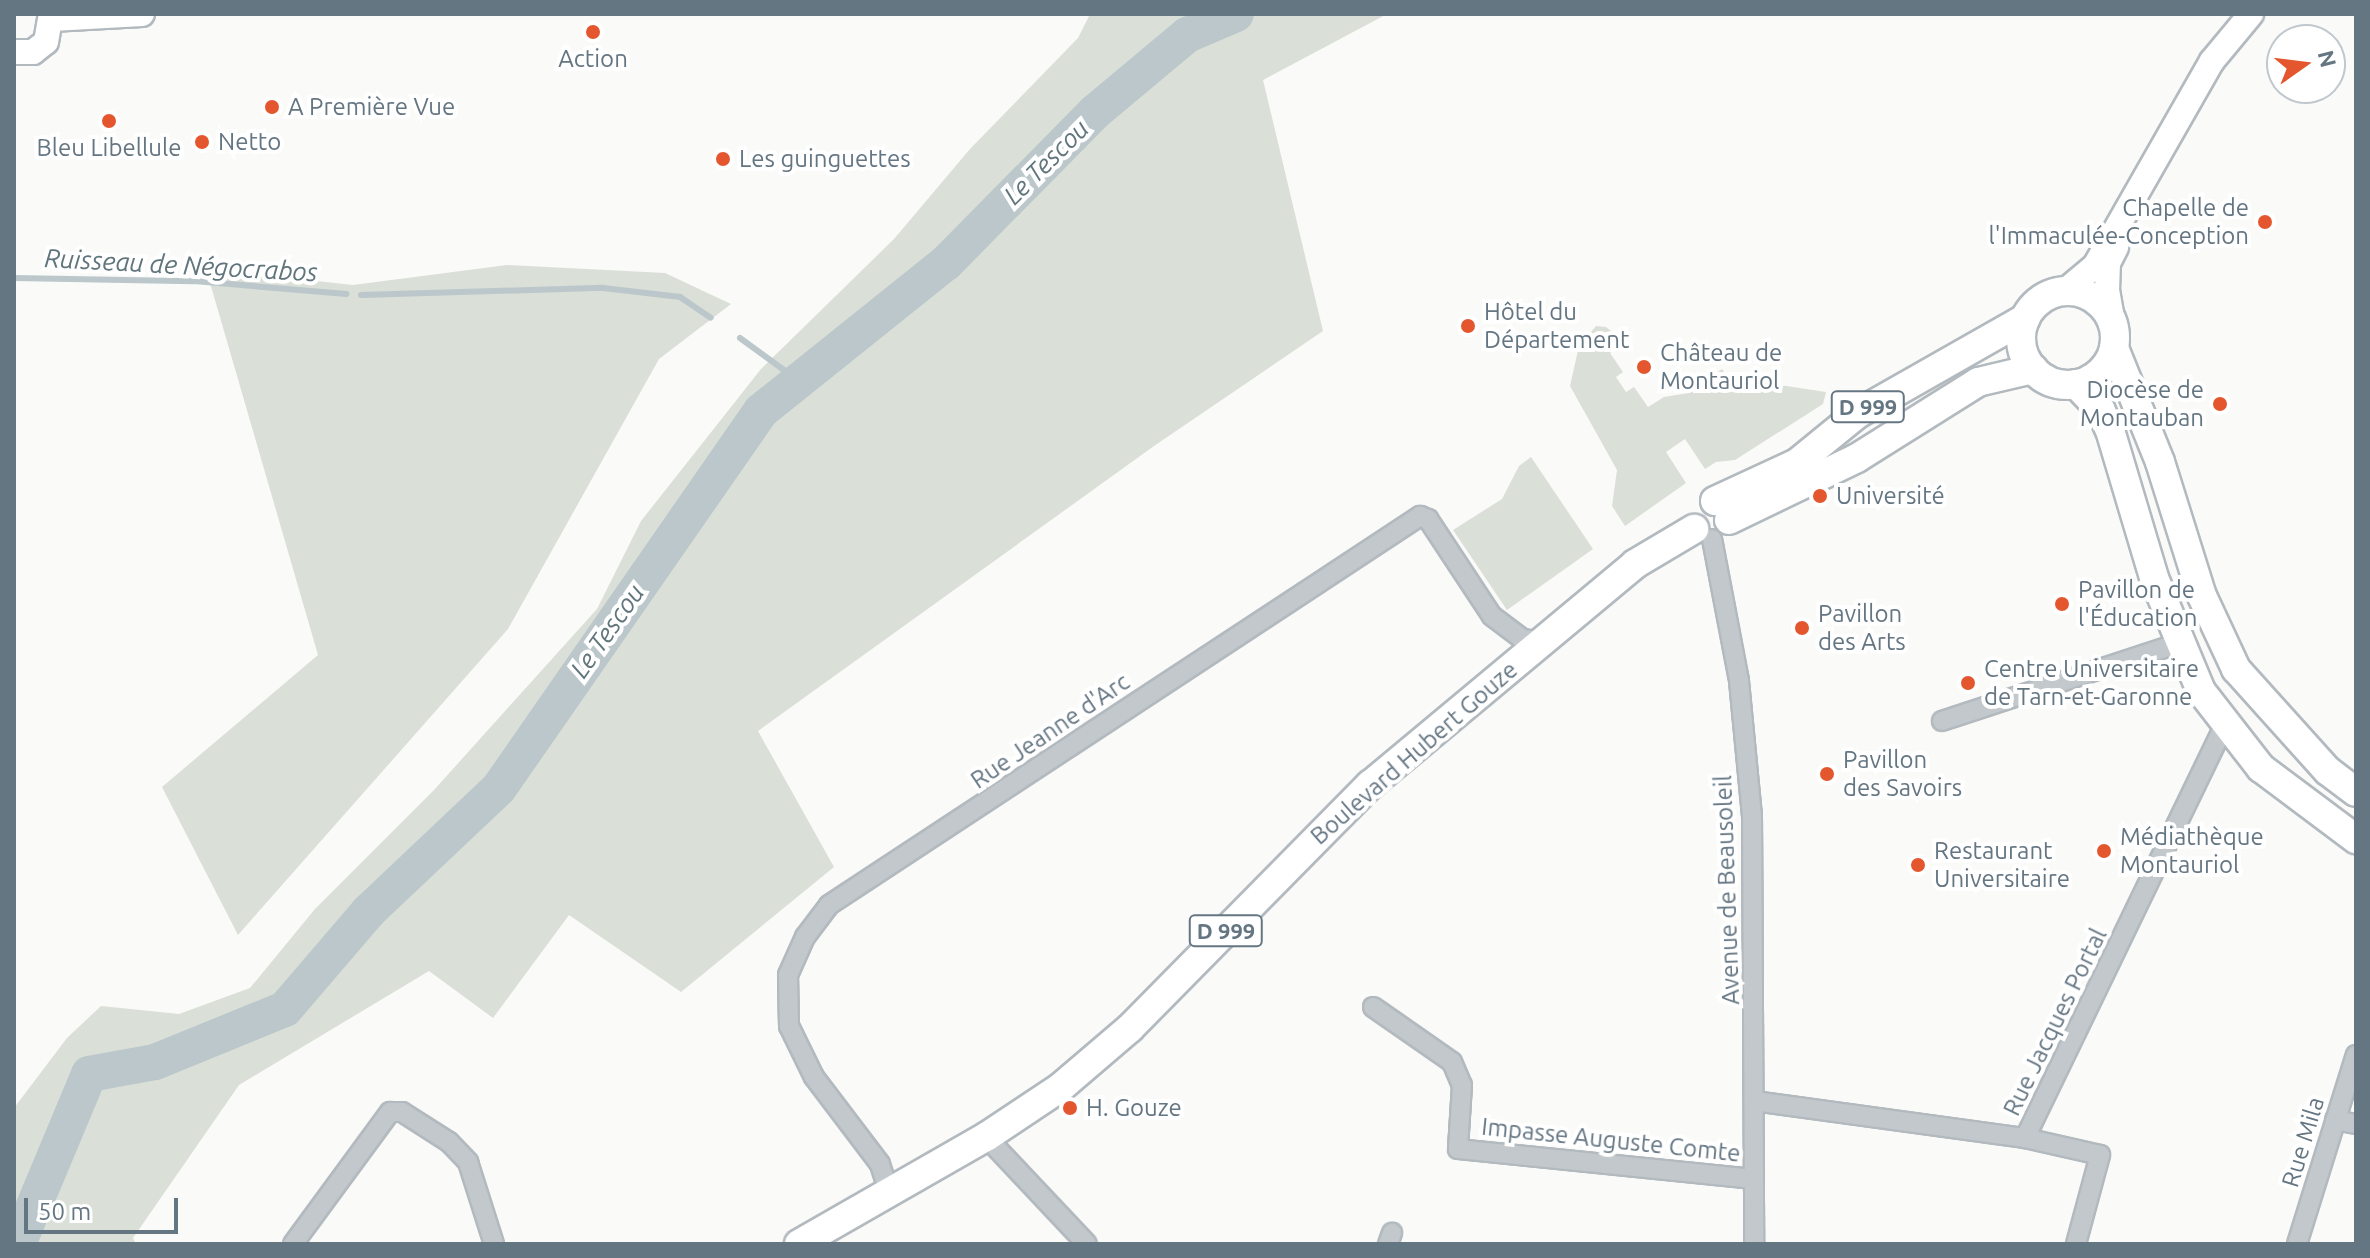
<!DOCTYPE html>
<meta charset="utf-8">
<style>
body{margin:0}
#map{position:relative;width:2370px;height:1258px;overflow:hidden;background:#fafaf8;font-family:Ubuntu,sans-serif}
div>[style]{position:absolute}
.green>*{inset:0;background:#dadfd7}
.stream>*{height:6px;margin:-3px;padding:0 3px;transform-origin:3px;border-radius:3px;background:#bbc7cb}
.river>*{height:36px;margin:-18px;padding:0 18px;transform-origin:18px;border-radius:18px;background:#bbc7cb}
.roads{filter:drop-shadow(2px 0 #b3babf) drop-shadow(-2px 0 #b3babf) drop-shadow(0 2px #b3babf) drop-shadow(0 -2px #b3babf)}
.street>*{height:18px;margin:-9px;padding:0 9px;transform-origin:9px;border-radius:9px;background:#c3c8cc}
.secondary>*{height:24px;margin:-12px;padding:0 12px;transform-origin:12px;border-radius:12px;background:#fff}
.primary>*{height:28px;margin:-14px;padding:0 14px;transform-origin:14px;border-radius:14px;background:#fff}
.primary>.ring{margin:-14px;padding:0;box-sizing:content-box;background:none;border:28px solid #fff;border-radius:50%}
.dots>*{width:22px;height:22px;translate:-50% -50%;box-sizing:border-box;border:4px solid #fff;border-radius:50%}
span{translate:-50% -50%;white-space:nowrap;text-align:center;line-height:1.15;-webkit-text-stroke:8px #fff;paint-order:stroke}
.shield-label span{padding:2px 6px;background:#fff;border:2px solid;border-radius:6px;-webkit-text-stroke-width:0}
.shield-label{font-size:22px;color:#657683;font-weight:700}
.poi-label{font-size:24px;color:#657683}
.left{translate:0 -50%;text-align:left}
.right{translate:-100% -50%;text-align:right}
.street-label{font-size:24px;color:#657683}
.water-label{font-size:26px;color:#60757c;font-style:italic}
.frame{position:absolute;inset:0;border:16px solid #657683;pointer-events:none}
.north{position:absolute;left:2266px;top:24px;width:80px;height:80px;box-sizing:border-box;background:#fff;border:2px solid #c1c8cd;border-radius:50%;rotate:76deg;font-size:22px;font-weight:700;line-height:32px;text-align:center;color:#657683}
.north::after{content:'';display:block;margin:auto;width:28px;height:36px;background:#e4572e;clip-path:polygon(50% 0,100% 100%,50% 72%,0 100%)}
.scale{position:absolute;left:24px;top:1198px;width:154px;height:36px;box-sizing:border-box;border:4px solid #657683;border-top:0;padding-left:10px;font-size:24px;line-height:28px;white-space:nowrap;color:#657683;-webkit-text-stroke:6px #fff;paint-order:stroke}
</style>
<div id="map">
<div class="green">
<i style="clip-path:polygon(1090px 14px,1387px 14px,1263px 80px,1323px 331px,1154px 446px,758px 731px,834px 867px,681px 992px,569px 915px,493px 1018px,429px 971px,239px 1085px,133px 1238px,136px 1244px,14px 1244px,14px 1108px,67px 1038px,101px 1006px,179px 1014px,250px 988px,315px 909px,434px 790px,597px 609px,641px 521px,761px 369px,894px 239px,970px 149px,1078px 38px)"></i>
<i style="clip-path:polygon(507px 265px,665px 273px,731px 304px,659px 359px,508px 629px,238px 935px,162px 787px,318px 655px,206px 269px,353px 285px)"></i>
<i style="clip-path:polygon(1596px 326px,1606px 327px,1625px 342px,1610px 353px,1623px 372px,1616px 377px,1626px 392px,1634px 387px,1648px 407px,1664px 397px,1689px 393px,1722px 369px,1728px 377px,1826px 392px,1823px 404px,1735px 460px,1716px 462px,1705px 469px,1685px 439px,1666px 452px,1686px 483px,1625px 526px,1612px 506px,1617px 470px,1570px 386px,1579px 346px)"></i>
<i style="clip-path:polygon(1531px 457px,1593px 549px,1507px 610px,1453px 530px,1502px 499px,1519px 466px)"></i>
</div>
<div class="stream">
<i style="left:14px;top:278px;width:180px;rotate:1deg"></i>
<i style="left:194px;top:281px;width:153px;rotate:4.9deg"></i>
<i style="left:361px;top:295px;width:242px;rotate:-1.7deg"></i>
<i style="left:603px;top:288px;width:78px;rotate:6.7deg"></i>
<i style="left:680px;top:297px;width:37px;rotate:34deg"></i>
<i style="left:740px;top:338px;width:73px;rotate:36.1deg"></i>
</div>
<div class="river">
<i style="left:18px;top:1244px;width:184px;rotate:-67.3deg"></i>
<i style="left:89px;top:1074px;width:67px;rotate:-10.3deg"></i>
<i style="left:155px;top:1062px;width:140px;rotate:-22.2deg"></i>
<i style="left:285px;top:1009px;width:129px;rotate:-49.4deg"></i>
<i style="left:369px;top:911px;width:179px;rotate:-43.4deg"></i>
<i style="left:499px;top:788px;width:459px;rotate:-55.2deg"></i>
<i style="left:761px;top:411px;width:237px;rotate:-38.7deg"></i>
<i style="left:946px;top:263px;width:212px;rotate:-45.4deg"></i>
<i style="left:1095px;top:112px;width:120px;rotate:-39.9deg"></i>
<i style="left:1187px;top:35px;width:53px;rotate:-23.2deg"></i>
</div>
<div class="roads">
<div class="street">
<i style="left:1712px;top:539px;width:145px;rotate:79.2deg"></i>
<i style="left:1739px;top:681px;width:135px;rotate:84.5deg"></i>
<i style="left:1752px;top:815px;width:429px;rotate:89.7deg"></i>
<i style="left:1942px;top:721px;width:250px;rotate:-18.2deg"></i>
<i style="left:1373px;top:1007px;width:96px;rotate:34.8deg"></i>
<i style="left:1452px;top:1062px;width:25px;rotate:67deg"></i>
<i style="left:1462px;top:1085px;width:64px;rotate:93.6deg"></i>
<i style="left:1458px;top:1149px;width:296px;rotate:5.8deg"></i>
<i style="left:1754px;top:1101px;width:274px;rotate:7.8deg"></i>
<i style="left:2025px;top:1138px;width:77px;rotate:12.8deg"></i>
<i style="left:2100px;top:1155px;width:92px;rotate:105.1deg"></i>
<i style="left:2335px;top:1120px;width:21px;rotate:11deg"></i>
<i style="left:986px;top:1137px;width:147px;rotate:46.7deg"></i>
<i style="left:2025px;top:1138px;width:460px;rotate:-64.2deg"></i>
<i style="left:889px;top:1192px;width:29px;rotate:-108deg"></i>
<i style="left:880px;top:1164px;width:109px;rotate:-127.2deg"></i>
<i style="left:814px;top:1077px;width:57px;rotate:-116.1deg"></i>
<i style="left:789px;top:1026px;width:51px;rotate:-91.1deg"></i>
<i style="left:788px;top:975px;width:42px;rotate:-65.9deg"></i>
<i style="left:805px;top:937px;width:40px;rotate:-53deg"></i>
<i style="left:829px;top:905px;width:708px;rotate:-33.35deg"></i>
<i style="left:1420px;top:516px;width:9px;rotate:21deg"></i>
<i style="left:1428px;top:519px;width:116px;rotate:56.6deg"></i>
<i style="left:1492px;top:616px;width:39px;rotate:37deg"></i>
<i style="left:1523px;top:639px;width:19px;rotate:9deg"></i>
<i style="left:293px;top:1244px;width:164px;rotate:-53.7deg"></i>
<i style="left:390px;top:1112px;width:12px"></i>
<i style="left:402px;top:1112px;width:56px;rotate:32.6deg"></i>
<i style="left:449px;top:1142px;width:28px;rotate:46deg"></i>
<i style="left:468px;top:1162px;width:86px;rotate:72.4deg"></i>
<i style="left:1388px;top:1244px;width:12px;rotate:-70deg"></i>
<i style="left:2297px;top:1244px;width:198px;rotate:-72.7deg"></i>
</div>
<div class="secondary">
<i style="left:52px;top:19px;width:90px;rotate:-3.2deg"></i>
<i style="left:14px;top:52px;width:19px"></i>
<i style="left:33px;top:52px;width:16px;rotate:-38deg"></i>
<i style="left:46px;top:42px;width:28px;rotate:-80deg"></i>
<i style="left:2065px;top:291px;width:39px;rotate:-40deg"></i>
<i style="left:2095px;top:266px;width:236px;rotate:-60.3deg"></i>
<i style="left:2212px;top:61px;width:61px;rotate:-50.3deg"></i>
<i style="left:2113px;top:324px;width:34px;rotate:-100deg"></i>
<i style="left:2107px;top:291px;width:28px;rotate:-88deg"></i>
<i style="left:2108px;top:263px;width:18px;rotate:-63deg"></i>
</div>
<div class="primary">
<i class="ring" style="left:2021px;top:291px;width:66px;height:66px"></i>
<i style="left:2114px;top:348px;width:123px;rotate:68deg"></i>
<i style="left:2160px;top:462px;width:140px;rotate:72.6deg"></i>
<i style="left:2202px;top:596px;width:81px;rotate:65deg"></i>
<i style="left:2236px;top:669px;width:137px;rotate:48deg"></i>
<i style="left:2328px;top:771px;width:35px;rotate:37deg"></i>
<i style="left:2076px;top:384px;width:35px;rotate:46deg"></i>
<i style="left:2100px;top:409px;width:23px;rotate:65deg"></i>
<i style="left:2110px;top:430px;width:154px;rotate:73.4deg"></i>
<i style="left:2154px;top:578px;width:122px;rotate:67.4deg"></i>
<i style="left:2201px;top:691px;width:98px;rotate:52.1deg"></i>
<i style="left:2261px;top:768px;width:119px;rotate:36.8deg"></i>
<i style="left:1715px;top:501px;width:90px;rotate:-24.9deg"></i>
<i style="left:1797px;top:463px;width:77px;rotate:-39.2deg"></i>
<i style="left:1857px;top:414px;width:194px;rotate:-29.6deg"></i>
<i style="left:1729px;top:520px;width:142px;rotate:-25.8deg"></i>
<i style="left:1857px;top:458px;width:143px;rotate:-32.1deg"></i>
<i style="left:1978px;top:382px;width:57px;rotate:-13.3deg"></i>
<i style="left:799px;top:1244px;width:215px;rotate:-29.8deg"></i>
<i style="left:986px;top:1137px;width:90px;rotate:-33.7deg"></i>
<i style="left:1061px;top:1087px;width:91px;rotate:-40.5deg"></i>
<i style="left:1130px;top:1028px;width:342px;rotate:-45.4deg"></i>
<i style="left:1370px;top:785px;width:345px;rotate:-39.8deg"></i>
<i style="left:1635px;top:564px;width:69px;rotate:-30.7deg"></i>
</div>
</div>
<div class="dots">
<i style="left:593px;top:32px;background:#e4572e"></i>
<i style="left:272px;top:107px;background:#e4572e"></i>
<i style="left:109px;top:121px;background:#e4572e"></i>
<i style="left:202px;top:142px;background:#e4572e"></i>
<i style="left:723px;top:159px;background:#e4572e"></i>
<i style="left:2265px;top:222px;background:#e4572e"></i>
<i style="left:1468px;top:326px;background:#e4572e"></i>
<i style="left:1644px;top:367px;background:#e4572e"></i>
<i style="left:2220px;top:404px;background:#e4572e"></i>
<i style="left:1820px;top:496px;background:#e4572e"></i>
<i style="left:2062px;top:604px;background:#e4572e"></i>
<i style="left:1802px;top:628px;background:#e4572e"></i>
<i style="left:1968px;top:683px;background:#e4572e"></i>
<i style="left:1827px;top:774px;background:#e4572e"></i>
<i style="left:2104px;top:851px;background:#e4572e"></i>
<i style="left:1918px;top:865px;background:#e4572e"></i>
<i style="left:1070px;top:1108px;background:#e4572e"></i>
</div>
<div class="shield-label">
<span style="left:1868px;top:407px">D 999</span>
<span style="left:1226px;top:931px">D 999</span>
</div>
<div class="poi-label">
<span style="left:593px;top:59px">Action</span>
<span class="left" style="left:288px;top:107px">A Première Vue</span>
<span class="left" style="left:218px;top:142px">Netto</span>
<span style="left:109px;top:148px">Bleu Libellule</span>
<span class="left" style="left:739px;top:159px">Les guinguettes</span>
<span class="right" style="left:2249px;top:222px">Chapelle de<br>l'Immaculée-Conception</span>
<span class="left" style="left:1484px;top:326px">Hôtel du<br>Département</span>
<span class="left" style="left:1660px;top:367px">Château de<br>Montauriol</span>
<span class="right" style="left:2204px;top:404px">Diocèse de<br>Montauban</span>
<span class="left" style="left:1836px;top:496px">Université</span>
<span class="left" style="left:2078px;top:604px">Pavillon de<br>l'Éducation</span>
<span class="left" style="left:1818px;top:628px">Pavillon<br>des Arts</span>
<span class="left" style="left:1984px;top:683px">Centre Universitaire<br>de Tarn-et-Garonne</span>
<span class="left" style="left:1843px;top:774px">Pavillon<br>des Savoirs</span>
<span class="left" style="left:2120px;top:851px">Médiathèque<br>Montauriol</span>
<span class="left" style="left:1934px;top:865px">Restaurant<br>Universitaire</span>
<span class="left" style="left:1086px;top:1108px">H. Gouze</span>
</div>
<div class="street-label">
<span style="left:1050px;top:731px;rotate:-34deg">Rue Jeanne d'Arc</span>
<span style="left:1414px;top:753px;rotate:-41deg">Boulevard Hubert Gouze</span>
<span style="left:1727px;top:890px;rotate:-92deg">Avenue de Beausoleil</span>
<span style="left:2055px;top:1022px;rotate:-64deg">Rue Jacques Portal</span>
<span style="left:1611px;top:1140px;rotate:6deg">Impasse Auguste Comte</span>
<span style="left:2303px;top:1142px;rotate:-73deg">Rue Mila</span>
</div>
<div class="water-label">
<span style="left:1046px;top:162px;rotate:-45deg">Le Tescou</span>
<span style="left:181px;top:265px;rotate:3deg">Ruisseau de Négocrabos</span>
<span style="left:607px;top:631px;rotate:-55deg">Le Tescou</span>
</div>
<div class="frame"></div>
<div class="north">N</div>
<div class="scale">50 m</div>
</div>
